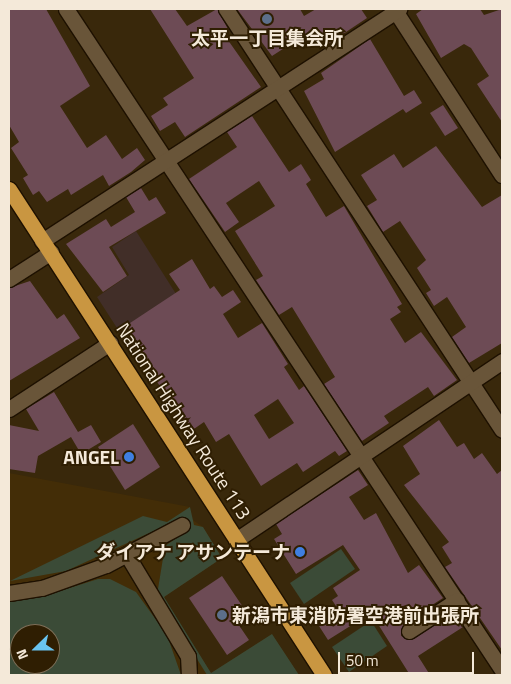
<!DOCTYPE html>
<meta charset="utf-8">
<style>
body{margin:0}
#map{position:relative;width:511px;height:684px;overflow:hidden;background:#39280b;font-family:"Titillium Web","Noto Sans JP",sans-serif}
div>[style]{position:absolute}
.commercial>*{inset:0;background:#412e28}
.built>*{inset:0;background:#432d07}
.green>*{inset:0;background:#3b4b37}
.building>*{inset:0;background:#6d4b55}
.roads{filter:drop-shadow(1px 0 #1e1100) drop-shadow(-1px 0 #1e1100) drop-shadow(0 1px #1e1100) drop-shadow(0 -1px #1e1100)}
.minor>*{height:15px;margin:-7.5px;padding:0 7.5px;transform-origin:7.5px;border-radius:7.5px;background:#695539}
.highway>*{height:15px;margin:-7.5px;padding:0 7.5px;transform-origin:7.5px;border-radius:7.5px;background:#c99641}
.dots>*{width:14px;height:14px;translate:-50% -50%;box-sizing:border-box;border:2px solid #2f1e02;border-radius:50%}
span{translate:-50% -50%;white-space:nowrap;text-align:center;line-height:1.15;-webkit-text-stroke:4px #2f1e02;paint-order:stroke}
.poi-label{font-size:19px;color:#f4e9d9;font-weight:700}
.right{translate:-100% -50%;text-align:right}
.left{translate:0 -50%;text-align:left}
.street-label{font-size:19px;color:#f4e9d9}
.frame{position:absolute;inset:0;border:10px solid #f4e9d9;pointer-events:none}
.north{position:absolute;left:10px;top:624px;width:50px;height:50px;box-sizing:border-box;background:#2f1e02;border:1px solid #7e6f58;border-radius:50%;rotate:248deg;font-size:14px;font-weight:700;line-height:20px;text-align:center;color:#f4e9d9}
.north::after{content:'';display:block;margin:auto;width:18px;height:22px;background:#69c4f1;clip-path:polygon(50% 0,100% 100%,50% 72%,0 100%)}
.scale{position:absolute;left:338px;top:652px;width:136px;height:22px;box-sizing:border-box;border:2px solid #f4e9d9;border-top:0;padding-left:6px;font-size:15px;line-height:18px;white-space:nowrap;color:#f4e9d9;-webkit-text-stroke:4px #2f1e02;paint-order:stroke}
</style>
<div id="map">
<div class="commercial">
<i style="clip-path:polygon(136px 231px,185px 308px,128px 345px,97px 297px,129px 275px,112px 247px)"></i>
</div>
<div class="built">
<i style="clip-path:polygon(evenodd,9px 473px,190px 507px,190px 518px,203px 527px,222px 558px,164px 597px,211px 673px,272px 634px,299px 675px,9px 675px,9px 473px,20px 634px,50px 634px,50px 664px,20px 664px,20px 634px)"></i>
</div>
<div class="green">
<i style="clip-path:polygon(190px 507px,194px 525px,203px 527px,222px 558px,164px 597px,211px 673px,272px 634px,299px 675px,207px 675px,157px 595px,165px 546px,187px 531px,180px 519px,66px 571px,10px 581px,143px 516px,167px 522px)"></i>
<i style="clip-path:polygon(341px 549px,355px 569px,304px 604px,290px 583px)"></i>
<i style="clip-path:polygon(evenodd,98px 579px,110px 579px,136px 592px,167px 635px,181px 675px,9px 675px,9px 601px,44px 596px,98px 579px,20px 634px,50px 634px,50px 664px,20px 664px,20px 634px)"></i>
<i style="clip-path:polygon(371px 621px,387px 646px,349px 672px,332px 647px)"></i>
</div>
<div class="building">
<i style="clip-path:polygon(9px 9px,46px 9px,90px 86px,60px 106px,87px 148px,106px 135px,122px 159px,137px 148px,145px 160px,131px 172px,109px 186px,103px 175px,71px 195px,68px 189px,47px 202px,39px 191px,33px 195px,23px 178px,28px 175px,11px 148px,19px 142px,9px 125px)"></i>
<i style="clip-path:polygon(150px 9px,175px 9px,187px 26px,217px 9px,228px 29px,223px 33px,261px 87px,185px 137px,175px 122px,160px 131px,151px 116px,168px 105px,163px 98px,194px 78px)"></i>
<i style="clip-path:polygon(237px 9px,300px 9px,304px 16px,316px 9px,361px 9px,367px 18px,328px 44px,317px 27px,272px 56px)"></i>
<i style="clip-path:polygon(423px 9px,480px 9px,484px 15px,502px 9px,502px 122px,477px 84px,489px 76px,471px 48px,464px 44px,441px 58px,416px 14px)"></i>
<i style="clip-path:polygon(370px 39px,404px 96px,414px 90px,422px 103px,406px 113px,403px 109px,335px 152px,304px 91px,324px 79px,321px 73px)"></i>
<i style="clip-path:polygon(443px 105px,458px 128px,445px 136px,430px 113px)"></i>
<i style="clip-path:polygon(252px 116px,289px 172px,301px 164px,311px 180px,306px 184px,326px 217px,344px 206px,402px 304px,397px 307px,401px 312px,390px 319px,405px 343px,421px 332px,457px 380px,434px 396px,428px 387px,384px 416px,389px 423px,362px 441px,324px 384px,335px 377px,292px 307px,279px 315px,256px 280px,263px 276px,260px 271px,235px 231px,275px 206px,259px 181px,226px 203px,239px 222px,225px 232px,189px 179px,237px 147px,227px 132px)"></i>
<i style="clip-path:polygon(436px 146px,482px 207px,502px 195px,502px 343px,469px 363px,452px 337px,466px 327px,447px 297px,434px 306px,426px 293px,431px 290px,417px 268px,426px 260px,400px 221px,383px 232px,367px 206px,377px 200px,361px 175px,394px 154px,403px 168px)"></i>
<i style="clip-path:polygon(141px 188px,149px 201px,156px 197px,166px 213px,109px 247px,127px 276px,103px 292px,66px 244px,106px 219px,111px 227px,135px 212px,126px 197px)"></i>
<i style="clip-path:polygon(evenodd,192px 259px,210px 289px,214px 286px,222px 297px,233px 290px,241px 302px,223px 314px,238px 338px,262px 323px,288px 364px,284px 367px,299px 390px,304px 386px,347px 451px,339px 456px,335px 451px,303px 472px,297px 463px,261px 486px,229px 434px,216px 442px,204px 422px,191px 431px,153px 376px,156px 374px,127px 325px,180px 290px,169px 274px,192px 259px,278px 399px,294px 423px,269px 439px,254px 415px,278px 399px)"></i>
<i style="clip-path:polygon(30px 281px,57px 319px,64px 314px,80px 338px,9px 381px,9px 288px)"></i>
<i style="clip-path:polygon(54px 392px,78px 432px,91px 425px,101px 442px,81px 454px,71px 437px,38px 456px,35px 473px,9px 469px,9px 425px,39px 431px,26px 409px)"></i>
<i style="clip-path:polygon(439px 420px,457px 447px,464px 443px,474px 459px,482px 453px,497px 474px,502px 470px,502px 650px,445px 567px,452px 563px,442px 547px,449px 542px,404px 485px,420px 474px,403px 446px)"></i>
<i style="clip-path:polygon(133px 424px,160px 467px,125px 490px,98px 447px)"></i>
<i style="clip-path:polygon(358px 470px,368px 485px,349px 497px,364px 520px,376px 513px,408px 573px,419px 565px,443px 598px,404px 623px,401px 636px,414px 639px,453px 613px,463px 627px,418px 656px,430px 675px,410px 675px,371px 613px,328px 640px,319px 626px,340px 612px,332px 600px,338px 596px,333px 588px,360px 570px,343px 545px,296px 574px,274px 539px,282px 534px,276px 524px)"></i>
<i style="clip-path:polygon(222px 576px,245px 610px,234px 618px,249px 640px,227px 655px,189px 598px)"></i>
</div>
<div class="roads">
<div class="minor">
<i style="left:66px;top:9px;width:792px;rotate:56.59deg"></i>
<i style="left:226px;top:9px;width:503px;rotate:56.75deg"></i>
<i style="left:394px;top:9px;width:198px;rotate:57deg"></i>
<i style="left:42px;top:241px;width:426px;rotate:-33deg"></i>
<i style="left:9px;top:279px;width:50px;rotate:-32.7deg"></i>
<i style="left:9px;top:409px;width:121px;rotate:-33.2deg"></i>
<i style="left:236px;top:540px;width:321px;rotate:-33.9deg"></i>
<i style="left:127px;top:555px;width:118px;rotate:58.9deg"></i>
<i style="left:188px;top:656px;width:19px;rotate:87deg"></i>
<i style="left:9px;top:593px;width:33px;rotate:-9deg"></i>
<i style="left:42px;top:588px;width:68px;rotate:-19.8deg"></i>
<i style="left:106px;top:565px;width:86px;rotate:-27.8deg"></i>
<i style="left:409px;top:631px;width:57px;rotate:-32.9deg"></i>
</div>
<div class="highway">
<i style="left:9px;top:189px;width:579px;rotate:57.05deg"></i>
</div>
</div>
<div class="dots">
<i style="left:267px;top:19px;background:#5c6f8a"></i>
<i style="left:129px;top:457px;background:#3f7fe0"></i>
<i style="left:300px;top:552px;background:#3f7fe0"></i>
<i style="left:222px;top:615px;background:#5c6f8a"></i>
</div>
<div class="poi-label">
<span style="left:267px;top:38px">太平一丁目集会所</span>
<span class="right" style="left:119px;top:457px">ANGEL</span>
<span class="right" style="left:290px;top:552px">ダイアナ アサンテーナ</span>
<span class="left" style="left:232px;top:615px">新潟市東消防署空港前出張所</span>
</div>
<div class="street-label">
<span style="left:184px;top:421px;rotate:57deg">National Highway Route 113</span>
</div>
<div class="frame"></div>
<div class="north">N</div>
<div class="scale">50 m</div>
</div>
